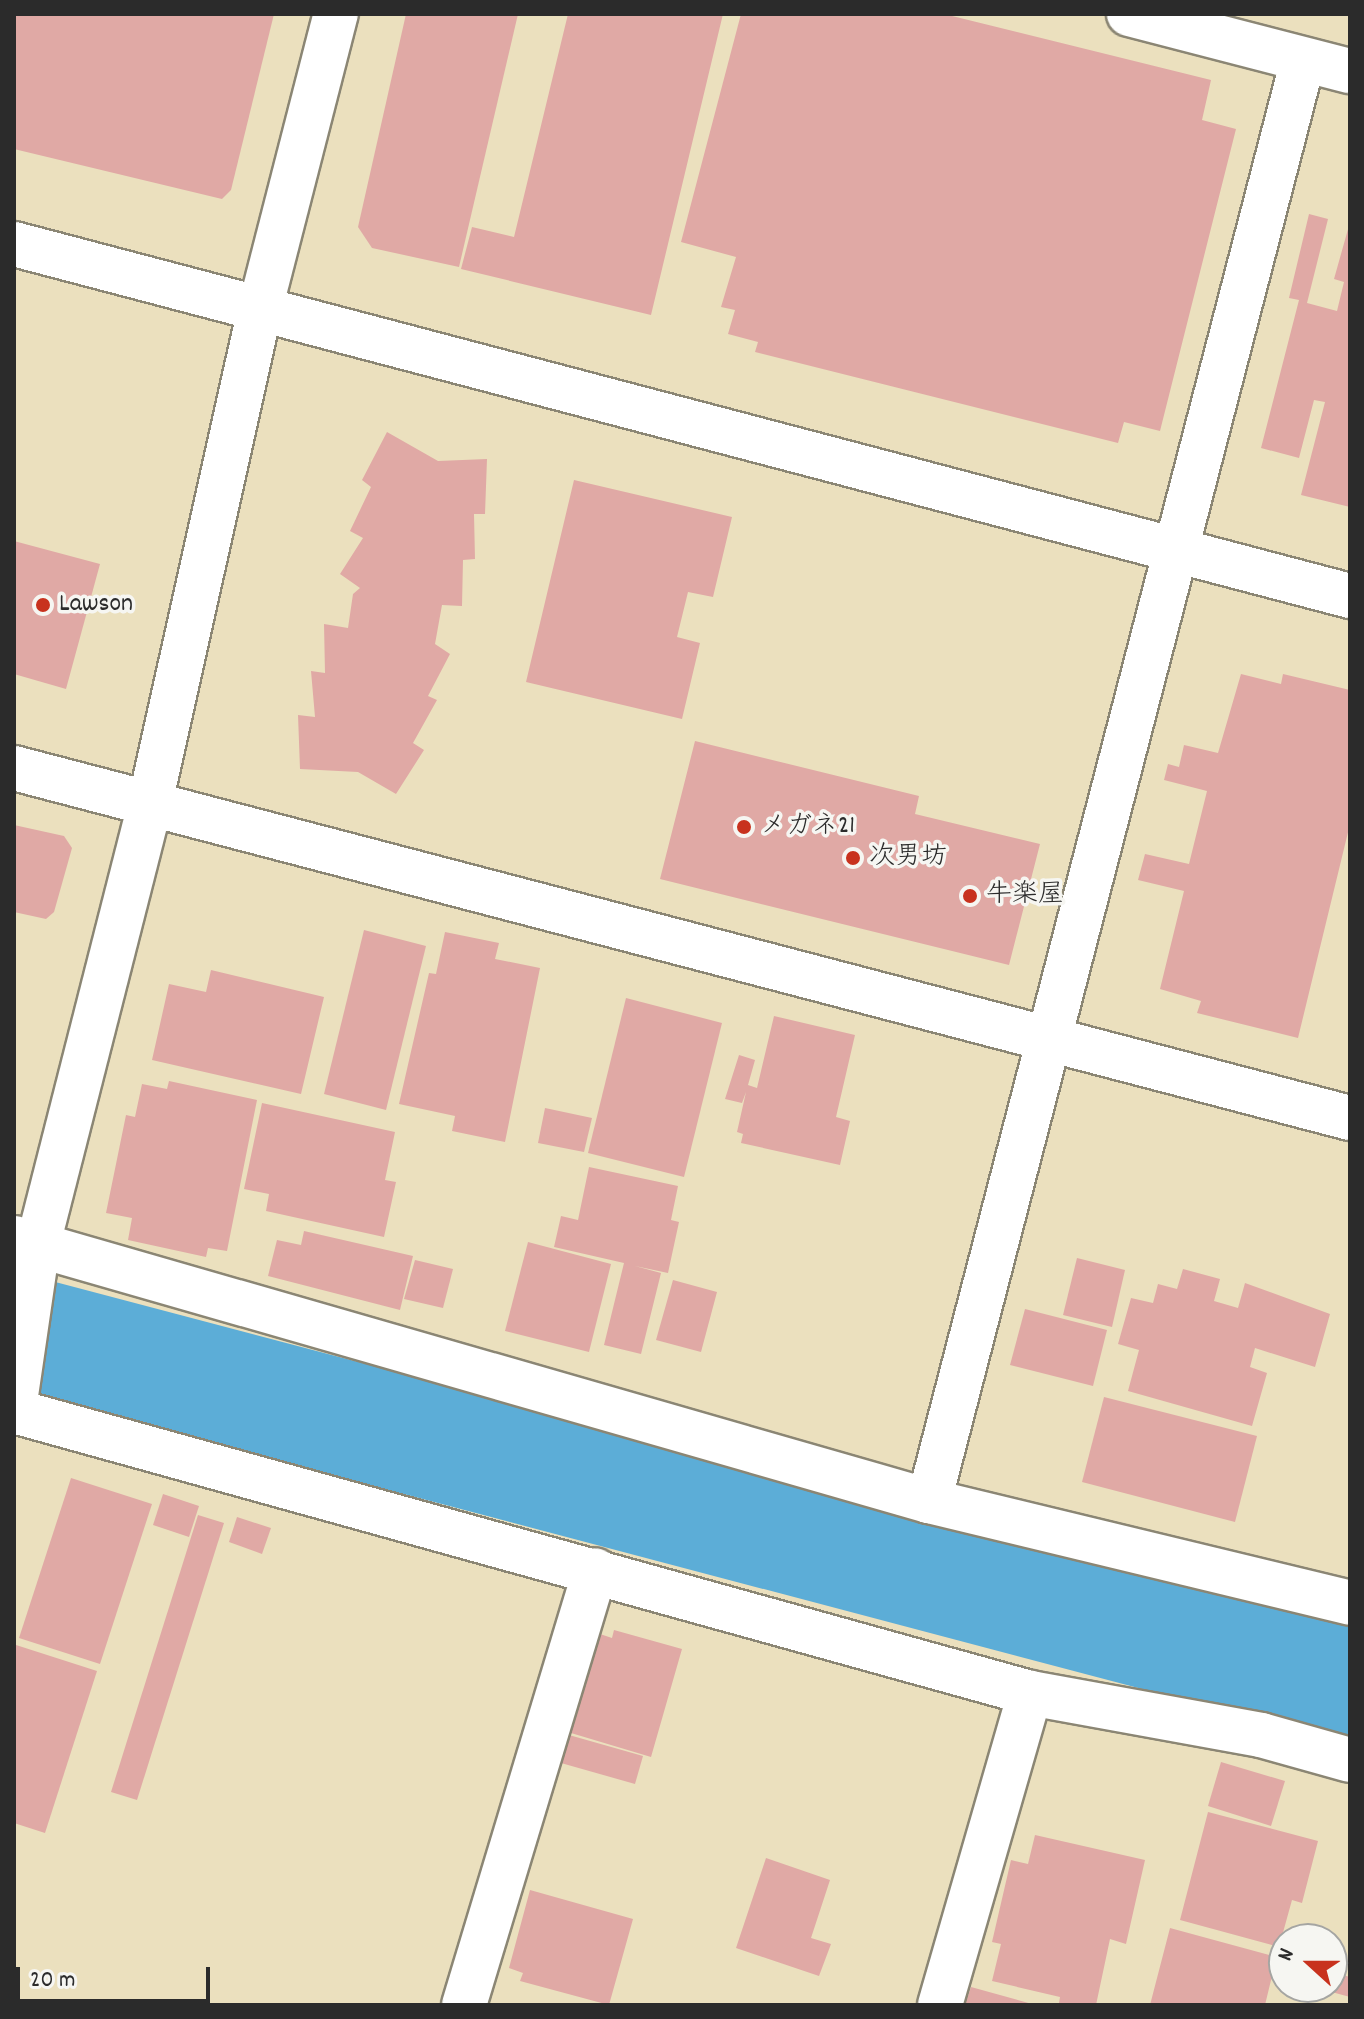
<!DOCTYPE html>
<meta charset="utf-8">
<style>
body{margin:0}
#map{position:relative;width:1364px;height:2019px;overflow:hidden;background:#ebe0be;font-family:Dekko,"Klee One",sans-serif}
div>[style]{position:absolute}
.river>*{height:116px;margin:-58px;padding:0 58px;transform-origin:58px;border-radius:58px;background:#5cadd7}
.building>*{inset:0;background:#e0a9a5}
.roads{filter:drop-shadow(2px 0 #8b8674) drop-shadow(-2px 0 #8b8674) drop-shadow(0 2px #8b8674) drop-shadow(0 -2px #8b8674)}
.minor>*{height:44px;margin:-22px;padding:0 22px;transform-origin:22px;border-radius:22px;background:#fff}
.dots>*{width:22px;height:22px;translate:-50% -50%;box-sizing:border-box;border:4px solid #f6f6f2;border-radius:50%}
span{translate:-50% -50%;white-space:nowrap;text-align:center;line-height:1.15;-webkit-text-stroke:7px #f6f6f2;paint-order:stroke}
.poi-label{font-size:26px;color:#2b2b2b}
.left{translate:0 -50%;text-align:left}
.frame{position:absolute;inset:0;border:16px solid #2b2b2b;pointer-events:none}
.north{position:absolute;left:1268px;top:1923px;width:80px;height:80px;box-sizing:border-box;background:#f6f6f2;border:2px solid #a5a5a2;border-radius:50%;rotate:291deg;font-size:22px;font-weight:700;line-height:32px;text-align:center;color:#2b2b2b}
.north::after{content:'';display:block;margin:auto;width:28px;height:36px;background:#c8321e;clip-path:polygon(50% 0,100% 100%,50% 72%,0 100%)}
.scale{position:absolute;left:16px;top:1967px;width:194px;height:36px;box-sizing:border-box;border:4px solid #2b2b2b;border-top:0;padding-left:10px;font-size:24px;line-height:28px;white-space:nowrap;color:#2b2b2b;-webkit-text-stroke:6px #f6f6f2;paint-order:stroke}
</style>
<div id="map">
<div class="river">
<i style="left:14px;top:1331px;width:1382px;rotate:14.8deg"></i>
</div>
<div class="building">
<i style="clip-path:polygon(14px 14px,274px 14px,231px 190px,222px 199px,14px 149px)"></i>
<i style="clip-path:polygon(406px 14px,518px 14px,459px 267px,372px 248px,358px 227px)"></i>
<i style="clip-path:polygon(568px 14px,723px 14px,651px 315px,461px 269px,472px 227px,514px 237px)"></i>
<i style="clip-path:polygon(741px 14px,944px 14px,1211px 80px,1202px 120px,1236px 129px,1160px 431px,1124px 422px,1118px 443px,755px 352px,758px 342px,728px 334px,735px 310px,721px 307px,736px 257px,681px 242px)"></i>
<i style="clip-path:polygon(1309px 214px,1328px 219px,1307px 303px,1337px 311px,1344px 282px,1334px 279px,1350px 222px,1350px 507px,1301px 495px,1325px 402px,1314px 400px,1299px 458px,1261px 448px,1299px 300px,1289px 298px)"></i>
<i style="clip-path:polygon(387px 432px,438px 461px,487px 459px,485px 514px,474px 514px,475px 559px,463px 560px,462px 606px,442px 605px,435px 644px,450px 654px,428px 696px,437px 700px,413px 743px,424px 750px,396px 794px,358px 772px,300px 769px,298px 715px,315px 717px,311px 671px,325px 673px,324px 624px,348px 628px,353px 594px,360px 588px,340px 574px,363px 538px,350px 531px,371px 487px,362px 480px)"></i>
<i style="clip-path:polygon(574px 480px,732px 517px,713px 597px,688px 592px,677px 637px,700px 643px,682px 719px,526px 682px)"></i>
<i style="clip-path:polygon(14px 541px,100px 564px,66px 689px,14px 674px)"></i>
<i style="clip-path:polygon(1241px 674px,1281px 684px,1283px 674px,1350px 690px,1350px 824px,1298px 1038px,1197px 1013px,1201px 1001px,1160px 989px,1184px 891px,1138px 880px,1145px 854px,1189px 864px,1207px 791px,1164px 780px,1168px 764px,1179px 767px,1184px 745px,1218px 753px)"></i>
<i style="clip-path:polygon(695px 741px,919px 796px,915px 814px,1040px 844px,1009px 965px,660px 879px)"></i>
<i style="clip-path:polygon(14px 825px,64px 836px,72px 848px,54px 912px,46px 919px,14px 912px)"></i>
<i style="clip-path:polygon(364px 930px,426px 946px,386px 1110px,324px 1094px)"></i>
<i style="clip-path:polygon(445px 932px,499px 943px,495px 959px,540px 968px,505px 1142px,452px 1131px,455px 1116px,399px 1104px,429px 973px,436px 974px)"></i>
<i style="clip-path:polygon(211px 970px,324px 997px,301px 1094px,152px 1060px,169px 984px,206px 992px)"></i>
<i style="clip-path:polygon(626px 998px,722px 1023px,684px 1177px,588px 1153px)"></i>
<i style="clip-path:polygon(774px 1016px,855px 1035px,836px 1117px,850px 1121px,840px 1165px,741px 1143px,743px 1134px,737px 1132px,746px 1092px,742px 1103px,725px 1099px,739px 1055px,755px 1060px,748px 1085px,757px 1088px)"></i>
<i style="clip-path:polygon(169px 1081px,257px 1100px,227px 1251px,208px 1248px,206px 1257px,128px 1240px,132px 1218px,106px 1213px,126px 1115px,135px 1117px,142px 1084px,167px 1089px)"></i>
<i style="clip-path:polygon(262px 1103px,395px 1132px,385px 1180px,396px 1182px,384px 1237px,266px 1211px,269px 1194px,244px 1189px)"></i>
<i style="clip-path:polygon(545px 1108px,592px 1118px,584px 1152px,538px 1143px)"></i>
<i style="clip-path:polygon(589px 1167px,678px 1186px,671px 1220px,679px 1222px,668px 1273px,635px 1266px,661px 1273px,641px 1354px,604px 1345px,624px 1263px,554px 1247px,561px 1216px,578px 1220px)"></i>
<i style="clip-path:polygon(304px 1231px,413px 1256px,400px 1310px,268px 1276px,277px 1240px,301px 1245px)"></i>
<i style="clip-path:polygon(528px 1242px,611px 1264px,589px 1352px,505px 1331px)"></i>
<i style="clip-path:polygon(1077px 1258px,1125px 1270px,1112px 1327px,1063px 1315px)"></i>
<i style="clip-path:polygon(415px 1260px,453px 1269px,443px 1308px,404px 1299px)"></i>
<i style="clip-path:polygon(1183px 1269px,1220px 1279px,1214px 1301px,1238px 1308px,1245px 1283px,1330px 1314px,1315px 1367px,1255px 1348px,1250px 1367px,1267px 1373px,1252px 1426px,1128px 1391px,1139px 1350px,1118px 1344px,1131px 1298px,1153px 1303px,1158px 1284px,1177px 1289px)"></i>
<i style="clip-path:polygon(673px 1280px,717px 1292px,701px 1352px,656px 1340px)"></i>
<i style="clip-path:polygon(1025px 1309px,1107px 1330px,1093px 1386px,1010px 1365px)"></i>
<i style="clip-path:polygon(1104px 1397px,1257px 1436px,1235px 1522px,1082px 1482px)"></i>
<i style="clip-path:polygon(71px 1478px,152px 1504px,100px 1664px,19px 1638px)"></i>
<i style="clip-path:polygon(163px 1494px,199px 1506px,189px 1537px,153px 1525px)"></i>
<i style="clip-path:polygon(198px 1515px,224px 1523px,137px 1800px,111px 1792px)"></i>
<i style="clip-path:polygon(237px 1517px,271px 1528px,262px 1554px,229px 1542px)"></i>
<i style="clip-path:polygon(614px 1630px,682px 1649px,651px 1757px,571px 1733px,600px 1634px,612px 1638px)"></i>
<i style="clip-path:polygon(16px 1645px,97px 1671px,45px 1833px,14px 1823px)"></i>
<i style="clip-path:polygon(569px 1735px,643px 1756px,635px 1784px,561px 1763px)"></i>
<i style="clip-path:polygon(1221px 1762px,1285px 1781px,1271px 1826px,1208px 1806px)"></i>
<i style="clip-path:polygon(1208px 1812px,1318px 1841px,1302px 1903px,1292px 1900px,1279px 1947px,1180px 1920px)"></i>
<i style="clip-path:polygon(1035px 1835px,1145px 1860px,1126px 1944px,1110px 1939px,1096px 2005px,1066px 2005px,1059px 2003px,1060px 1997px,992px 1981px,1001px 1944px,992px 1942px,1011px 1860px,1028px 1864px)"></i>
<i style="clip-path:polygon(766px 1858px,830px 1880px,811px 1938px,831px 1944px,819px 1976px,736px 1948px)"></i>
<i style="clip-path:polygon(530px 1890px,633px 1919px,609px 2005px,520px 1981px,523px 1973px,509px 1968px)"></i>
<i style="clip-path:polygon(1170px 1928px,1284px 1959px,1284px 1979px,1272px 1976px,1265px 2005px,1150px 2005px)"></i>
<i style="clip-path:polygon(1332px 1972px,1350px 1977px,1350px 1997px,1317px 1988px,1332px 1987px)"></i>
<i style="clip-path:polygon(971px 1987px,1032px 2004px,1032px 2005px,965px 2005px)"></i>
</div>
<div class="roads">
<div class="minor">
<i style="left:1129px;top:14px;width:228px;rotate:14.5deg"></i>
<i style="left:14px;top:244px;width:1382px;rotate:14.76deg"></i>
<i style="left:14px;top:768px;width:1381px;rotate:14.68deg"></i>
<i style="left:14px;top:1238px;width:952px;rotate:16.04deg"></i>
<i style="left:929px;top:1501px;width:433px;rotate:13.6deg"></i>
<i style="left:14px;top:1409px;width:167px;rotate:-81.7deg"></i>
<i style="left:38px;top:1244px;width:455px;rotate:-75.7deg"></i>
<i style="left:150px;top:803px;width:506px;rotate:-77.45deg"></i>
<i style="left:260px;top:309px;width:305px;rotate:-75.6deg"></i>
<i style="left:14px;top:1411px;width:1054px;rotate:15.51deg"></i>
<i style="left:1030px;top:1693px;width:235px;rotate:10.3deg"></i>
<i style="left:1261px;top:1735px;width:92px;rotate:15.7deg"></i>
<i style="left:929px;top:1501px;width:1489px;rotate:-75.45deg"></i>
<i style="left:464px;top:2005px;width:454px;rotate:-73.2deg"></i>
<i style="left:940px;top:2005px;width:325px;rotate:-73.9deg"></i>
</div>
</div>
<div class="dots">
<i style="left:43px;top:605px;background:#c8321e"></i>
<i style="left:744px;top:827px;background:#c8321e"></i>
<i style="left:853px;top:858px;background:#c8321e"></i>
<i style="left:970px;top:896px;background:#c8321e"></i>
</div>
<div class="poi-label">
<span class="left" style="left:59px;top:605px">Lawson</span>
<span class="left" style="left:760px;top:827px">メガネ21</span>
<span class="left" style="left:869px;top:858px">次男坊</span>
<span class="left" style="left:986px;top:896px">牛楽屋</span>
</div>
<div class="frame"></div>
<div class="north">N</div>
<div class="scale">20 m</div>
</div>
